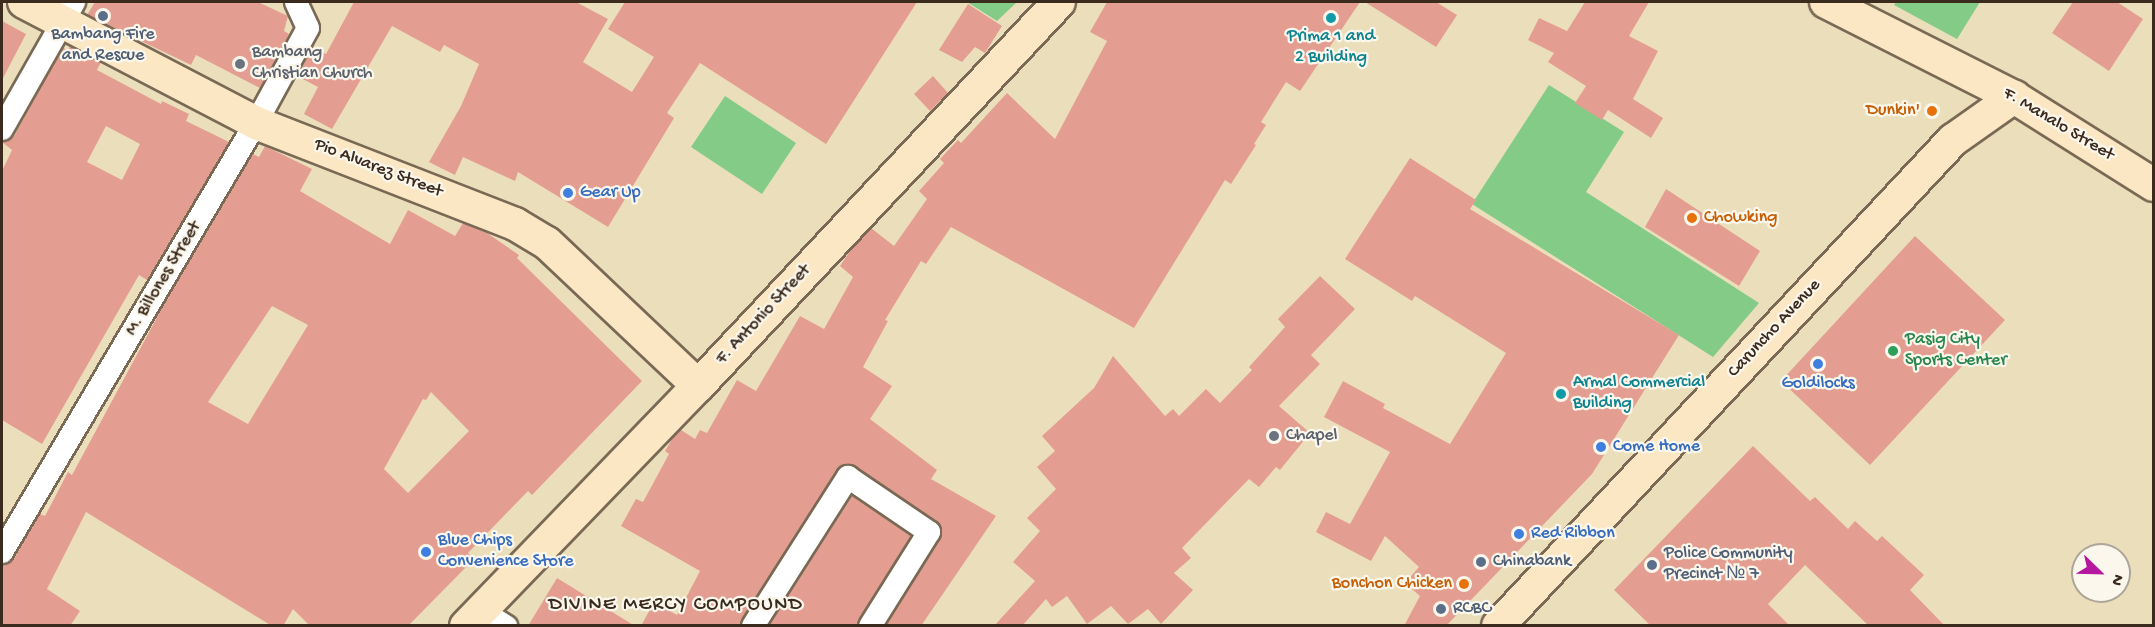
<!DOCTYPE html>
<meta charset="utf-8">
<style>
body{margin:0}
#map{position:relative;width:2155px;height:627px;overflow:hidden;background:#ebdfbb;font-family:"Gochi Hand",sans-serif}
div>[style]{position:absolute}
.green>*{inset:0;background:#83cb87}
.building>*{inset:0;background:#e49e91}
.roads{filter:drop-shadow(2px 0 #796955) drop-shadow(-2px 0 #796955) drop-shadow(0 2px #796955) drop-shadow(0 -2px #796955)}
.street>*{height:22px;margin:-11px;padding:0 11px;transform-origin:11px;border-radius:11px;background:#fff}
.secondary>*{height:32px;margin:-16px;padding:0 16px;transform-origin:16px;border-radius:16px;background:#fbe7c3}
.dots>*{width:16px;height:16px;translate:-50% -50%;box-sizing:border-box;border:3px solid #fbf7ec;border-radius:50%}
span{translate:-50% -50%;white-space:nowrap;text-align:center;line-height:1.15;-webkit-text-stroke:4.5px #fbf7ec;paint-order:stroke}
.service-label{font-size:18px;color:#4e5e75}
.left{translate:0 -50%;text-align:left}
.culture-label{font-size:18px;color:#0d838f}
.worship-label{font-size:18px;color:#5b616d}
.food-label{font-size:18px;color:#c56008}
.right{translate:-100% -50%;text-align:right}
.street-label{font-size:18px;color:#3b2a1e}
.shop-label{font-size:18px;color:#366cbe}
.leisure-label{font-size:18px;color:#27864d}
.neighbourhood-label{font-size:20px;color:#3b2a1e;letter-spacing:1.5px}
.frame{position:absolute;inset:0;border:3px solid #3b2a1e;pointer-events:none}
.north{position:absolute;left:2071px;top:543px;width:60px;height:60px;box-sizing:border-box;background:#fbf7ec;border:2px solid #aea59a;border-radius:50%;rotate:113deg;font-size:16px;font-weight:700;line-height:24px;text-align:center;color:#3b2a1e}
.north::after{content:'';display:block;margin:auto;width:21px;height:27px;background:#b5179e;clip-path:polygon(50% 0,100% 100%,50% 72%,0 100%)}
</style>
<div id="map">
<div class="green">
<i style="clip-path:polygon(967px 2px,1017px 2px,997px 21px)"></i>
<i style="clip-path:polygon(1896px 2px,1980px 2px,1957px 39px,1894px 5px)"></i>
<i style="clip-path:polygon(1549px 85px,1624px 132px,1586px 192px,1759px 303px,1713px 357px,1472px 204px)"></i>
<i style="clip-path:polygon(725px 96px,796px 143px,762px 194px,691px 147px)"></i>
</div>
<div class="building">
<i style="clip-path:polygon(95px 2px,258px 2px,288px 16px,284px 31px,289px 34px,260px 88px,196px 55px,191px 65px,87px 15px)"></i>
<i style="clip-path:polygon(354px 2px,576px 2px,608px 19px,583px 62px,632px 92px,654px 57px,608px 29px,625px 2px,917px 2px,826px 144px,700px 63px,667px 113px,674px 118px,608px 227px,518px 172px,515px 181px,463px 157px,455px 175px,429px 162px,461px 106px,479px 64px,444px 45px,440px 52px,392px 26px,332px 129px,304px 114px,318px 87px,297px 76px,313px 47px,326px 54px)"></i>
<i style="clip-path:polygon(1107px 2px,1360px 2px,1300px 91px,1286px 82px,1261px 122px,1266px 125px,1254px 144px,1256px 145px,1231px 184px,1225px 180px,1134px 328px,951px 227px,926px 264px,921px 261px,885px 320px,888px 321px,863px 367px,892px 386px,870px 419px,937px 470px,931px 479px,996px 516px,921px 626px,886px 626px,940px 539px,941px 527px,848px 464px,837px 470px,740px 626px,641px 626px,654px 602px,677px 615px,700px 571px,621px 526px,636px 499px,643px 502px,669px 454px,665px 451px,674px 436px,681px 430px,695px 439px,700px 430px,707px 433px,737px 380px,756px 391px,800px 316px,824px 329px,853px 277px,840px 266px,852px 248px,871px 228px,894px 246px,927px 199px,919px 191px,944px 163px,940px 159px,958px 140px,961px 143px,1007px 93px,1055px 139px,1107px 41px,1090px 32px)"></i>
<i style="clip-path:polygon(1365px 2px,1436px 2px,1457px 15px,1436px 47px)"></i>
<i style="clip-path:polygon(1585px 2px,1649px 2px,1629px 36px,1658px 51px,1633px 99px,1663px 118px,1651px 138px,1608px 110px,1602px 120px,1575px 103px,1586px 86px,1548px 62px,1554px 53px,1528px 40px,1539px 18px,1567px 31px)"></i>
<i style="clip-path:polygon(2073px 2px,2117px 2px,2143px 19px,2109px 71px,2052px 33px)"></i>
<i style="clip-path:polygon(968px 4px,1002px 26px,985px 53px,975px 47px,962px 62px,939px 50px)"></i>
<i style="clip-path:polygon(2px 21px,26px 34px,2px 80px)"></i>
<i style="clip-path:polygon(evenodd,70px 46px,101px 62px,97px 70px,161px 104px,162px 101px,189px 114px,186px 121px,229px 142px,147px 280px,139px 275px,42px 444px,2px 420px,2px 171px,12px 150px,2px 142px,14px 136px,63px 48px,68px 50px,70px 46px,106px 126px,140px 144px,122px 180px,87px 162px,106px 126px)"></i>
<i style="clip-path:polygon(933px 76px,948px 93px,930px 111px,914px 94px)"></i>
<i style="clip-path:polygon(evenodd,265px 146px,312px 169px,300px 191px,390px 244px,408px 210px,455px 236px,463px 223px,487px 233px,519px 255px,517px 258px,642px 381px,532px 495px,528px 491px,468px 553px,474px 559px,408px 626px,310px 626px,293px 609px,283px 626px,272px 626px,86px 512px,47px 589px,80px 611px,70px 626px,2px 626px,2px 565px,14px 559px,40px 514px,45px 516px,68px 472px,72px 475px,161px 310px,253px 154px,259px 157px,265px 146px,272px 306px,308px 325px,248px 424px,208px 402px,272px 306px,265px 146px,431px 392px,469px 431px,408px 493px,384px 469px,423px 399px,426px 400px,431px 392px)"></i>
<i style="clip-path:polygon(1410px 158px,1476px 200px,1470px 209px,1679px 335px,1592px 474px,1446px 626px,1404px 626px,1420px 596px,1405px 583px,1419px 567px,1385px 536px,1371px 561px,1316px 532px,1326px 512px,1350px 524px,1390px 452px,1324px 417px,1343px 381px,1385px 404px,1383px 408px,1450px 444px,1506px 353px,1415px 296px,1412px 301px,1345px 259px)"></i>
<i style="clip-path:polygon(1666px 189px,1760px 251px,1739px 286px,1645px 227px)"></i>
<i style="clip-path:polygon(1915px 236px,2005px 320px,1870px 465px,1781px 381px)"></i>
<i style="clip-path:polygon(1320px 276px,1355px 309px,1311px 355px,1320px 364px,1279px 406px,1310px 433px,1280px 470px,1276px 467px,1259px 487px,1249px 479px,1182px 548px,1191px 558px,1174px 573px,1193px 590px,1161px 624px,1148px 609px,1128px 624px,1111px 606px,1087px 624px,1067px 596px,1052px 607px,1046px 599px,1022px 626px,994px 626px,1035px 581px,1013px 562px,1040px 531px,1027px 518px,1056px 489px,1037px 467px,1055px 451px,1042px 436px,1094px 388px,1113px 356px,1165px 416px,1173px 409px,1179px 416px,1206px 389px,1220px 403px,1252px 370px,1249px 367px,1285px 327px,1278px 319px)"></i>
<i style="clip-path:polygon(1753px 446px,1810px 501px,1815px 497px,1848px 529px,1855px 521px,1877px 541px,1882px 536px,1924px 575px,1910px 590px,1945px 626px,1869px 626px,1805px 565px,1768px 604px,1790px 626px,1651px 626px,1614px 590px)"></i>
<i style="clip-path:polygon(852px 496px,911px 536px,857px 626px,769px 626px)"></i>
<i style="clip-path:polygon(557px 578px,635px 626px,528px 626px)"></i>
</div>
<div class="roads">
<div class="street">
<i style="left:2px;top:129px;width:146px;rotate:-60.4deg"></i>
<i style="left:2px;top:552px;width:499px;rotate:-59.4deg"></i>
<i style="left:256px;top:123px;width:108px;rotate:-61.3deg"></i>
<i style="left:308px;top:28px;width:29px;rotate:-115deg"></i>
<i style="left:480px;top:610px;width:31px;rotate:32deg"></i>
<i style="left:753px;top:626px;width:177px;rotate:-57.5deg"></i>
<i style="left:848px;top:477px;width:98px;rotate:34.2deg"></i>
<i style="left:929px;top:532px;width:111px;rotate:122.1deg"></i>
</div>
<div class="secondary">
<i style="left:24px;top:2px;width:262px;rotate:27.5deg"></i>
<i style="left:256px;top:123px;width:278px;rotate:21.3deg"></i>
<i style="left:515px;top:224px;width:37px;rotate:31deg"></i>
<i style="left:547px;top:243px;width:208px;rotate:43.4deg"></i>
<i style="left:1826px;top:2px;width:211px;rotate:26.8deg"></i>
<i style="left:2014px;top:97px;width:165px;rotate:32.2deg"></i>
<i style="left:466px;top:626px;width:334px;rotate:-46deg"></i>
<i style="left:698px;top:386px;width:527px;rotate:-46.77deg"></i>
<i style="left:1498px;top:626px;width:666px;rotate:-46.89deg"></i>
<i style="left:1953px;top:140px;width:75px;rotate:-35.2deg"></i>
</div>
</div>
<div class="dots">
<i style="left:103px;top:16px;background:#5c6f8a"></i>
<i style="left:1331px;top:18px;background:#0f9aa8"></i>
<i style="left:240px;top:64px;background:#6b7280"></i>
<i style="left:1932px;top:111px;background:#e8710a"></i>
<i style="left:568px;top:193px;background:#3f7fe0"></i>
<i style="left:1692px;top:218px;background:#e8710a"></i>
<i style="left:1893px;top:351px;background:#2e9e5b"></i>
<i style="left:1818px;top:364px;background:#3f7fe0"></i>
<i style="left:1561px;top:394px;background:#0f9aa8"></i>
<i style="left:1274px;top:436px;background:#6b7280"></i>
<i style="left:1601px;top:447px;background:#3f7fe0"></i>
<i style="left:1519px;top:534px;background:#3f7fe0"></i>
<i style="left:426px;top:552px;background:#3f7fe0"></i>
<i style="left:1481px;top:562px;background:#5c6f8a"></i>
<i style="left:1652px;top:565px;background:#5c6f8a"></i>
<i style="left:1464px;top:584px;background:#e8710a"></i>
<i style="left:1441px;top:609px;background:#5c6f8a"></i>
</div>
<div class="service-label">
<span style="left:103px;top:46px">Bambang Fire<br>and Rescue</span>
<span class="left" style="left:1664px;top:565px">Police Community<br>Precinct № 7</span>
<span class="left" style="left:1493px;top:562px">Chinabank</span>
<span class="left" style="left:1453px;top:609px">RCBC</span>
</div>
<div class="culture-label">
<span style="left:1331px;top:48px">Prima 1 and<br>2 Building</span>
<span class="left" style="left:1573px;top:394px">Armal Commercial<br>Building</span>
</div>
<div class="worship-label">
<span class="left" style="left:252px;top:64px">Bambang<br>Christian Church</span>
<span class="left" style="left:1286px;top:436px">Chapel</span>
</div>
<div class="food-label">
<span class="right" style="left:1920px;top:111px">Dunkin'</span>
<span class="left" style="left:1704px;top:218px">Chowking</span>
<span class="right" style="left:1452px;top:584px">Bonchon Chicken</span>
</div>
<div class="street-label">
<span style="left:2058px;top:125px;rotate:31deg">F. Manalo Street</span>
<span style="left:378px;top:169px;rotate:21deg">Pio Alvarez Street</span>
<span style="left:164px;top:279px;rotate:-59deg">M. Billones Street</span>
<span style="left:764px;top:315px;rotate:-47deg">F. Antonio Street</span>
<span style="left:1775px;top:329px;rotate:-47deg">Caruncho Avenue</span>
</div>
<div class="shop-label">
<span class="left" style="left:580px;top:193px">Gear Up</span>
<span style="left:1818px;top:384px">Goldilocks</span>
<span class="left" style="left:1613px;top:447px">Come Home</span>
<span class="left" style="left:1531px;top:534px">Red Ribbon</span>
<span class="left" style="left:438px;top:552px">Blue Chips<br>Convenience Store</span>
</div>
<div class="leisure-label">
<span class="left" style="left:1905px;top:351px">Pasig City<br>Sports Center</span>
</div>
<div class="neighbourhood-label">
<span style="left:676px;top:605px">DIVINE MERCY COMPOUND</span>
</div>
<div class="frame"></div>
<div class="north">N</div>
</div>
